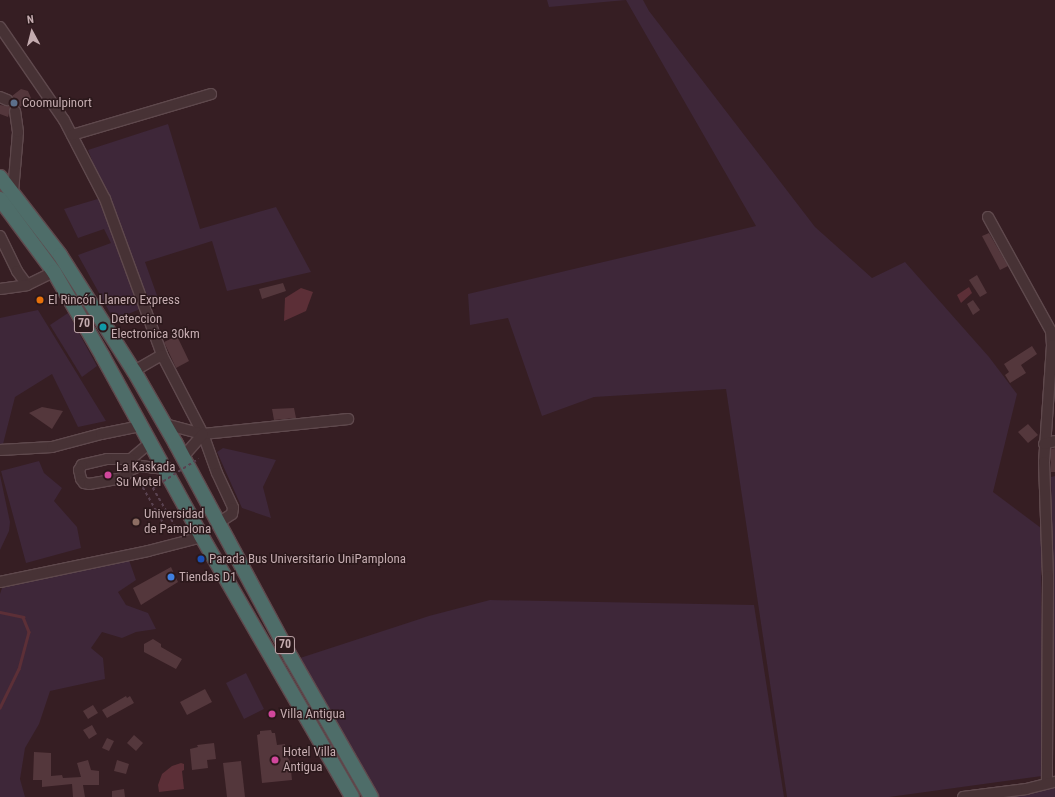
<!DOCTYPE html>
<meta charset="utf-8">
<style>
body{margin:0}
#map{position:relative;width:1055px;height:797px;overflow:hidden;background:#361e23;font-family:"Roboto Condensed",sans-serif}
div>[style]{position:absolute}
.green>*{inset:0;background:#3e2739}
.water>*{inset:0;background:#5c2f37}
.stream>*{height:2.5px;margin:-1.25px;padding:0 1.25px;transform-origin:1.25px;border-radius:1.25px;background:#5c2f37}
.building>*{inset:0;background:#54373c}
.path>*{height:1.5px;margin-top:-0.75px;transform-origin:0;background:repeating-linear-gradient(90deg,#594250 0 3px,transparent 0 6px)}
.roads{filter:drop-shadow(1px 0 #5f494d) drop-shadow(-1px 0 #5f494d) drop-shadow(0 1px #5f494d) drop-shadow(0 -1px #5f494d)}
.minor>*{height:10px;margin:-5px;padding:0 5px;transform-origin:5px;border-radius:5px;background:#473235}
.highway>*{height:14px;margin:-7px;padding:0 7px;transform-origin:7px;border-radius:7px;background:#4e6d69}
.path-bridge>*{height:1.5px;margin-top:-0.75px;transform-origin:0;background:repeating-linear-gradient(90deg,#594250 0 3px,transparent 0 6px)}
.dots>*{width:11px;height:11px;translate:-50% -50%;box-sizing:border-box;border:2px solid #2b181b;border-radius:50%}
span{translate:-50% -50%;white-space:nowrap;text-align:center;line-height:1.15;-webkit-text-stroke:3px #2b181b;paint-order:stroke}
.shield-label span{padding:1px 3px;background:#2b181b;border:1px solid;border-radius:3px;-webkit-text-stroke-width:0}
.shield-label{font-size:12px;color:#c4abaf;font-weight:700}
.poi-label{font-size:13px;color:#c4abaf}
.left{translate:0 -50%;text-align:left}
.north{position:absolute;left:12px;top:12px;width:40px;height:40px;-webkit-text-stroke:3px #2b181b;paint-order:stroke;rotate:353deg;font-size:11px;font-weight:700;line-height:16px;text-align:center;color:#c4abaf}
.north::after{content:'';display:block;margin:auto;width:14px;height:18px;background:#c4abaf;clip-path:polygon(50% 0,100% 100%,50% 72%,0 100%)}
</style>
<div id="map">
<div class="green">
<i style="clip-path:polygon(547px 0,643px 0,649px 11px,815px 227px,872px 278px,905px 262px,989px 357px,1017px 394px,993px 492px,1041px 528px,1042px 776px,889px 797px,787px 797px,726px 389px,594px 397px,542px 416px,508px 318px,470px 325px,468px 294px,756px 226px,626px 0,549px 7px)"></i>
<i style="clip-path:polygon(168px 124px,200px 229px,276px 207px,311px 272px,227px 291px,212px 241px,145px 262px,159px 301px,114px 320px,78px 255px,111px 243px,104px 229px,78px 238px,64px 209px,101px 198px,125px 271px,133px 267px,88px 150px)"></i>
<i style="clip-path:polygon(38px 310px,106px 421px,78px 427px,52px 374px,15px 397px,2px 448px,0 448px,0 318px)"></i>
<i style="clip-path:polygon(68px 313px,97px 366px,82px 377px,50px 325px)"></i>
<i style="clip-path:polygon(223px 448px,276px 460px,263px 487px,271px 518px,242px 508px,217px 452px)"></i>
<i style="clip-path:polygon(39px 461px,44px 473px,62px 488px,54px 501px,77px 527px,81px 548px,26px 563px,1px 471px)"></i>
<i style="clip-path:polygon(0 475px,10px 522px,9px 531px,0 550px)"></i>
<i style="clip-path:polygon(1055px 476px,1055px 692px,1051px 477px)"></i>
<i style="clip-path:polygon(129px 560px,136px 580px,118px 592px,126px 605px,148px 613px,156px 629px,136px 632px,122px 638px,102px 632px,91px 648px,103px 658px,105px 679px,50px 691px,39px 724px,25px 748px,20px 779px,25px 797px,0 797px,0 594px,2px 588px)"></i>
<i style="clip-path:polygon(490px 600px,754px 605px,784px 797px,379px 797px,297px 659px,429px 616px)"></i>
<i style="clip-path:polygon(246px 673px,264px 709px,244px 719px,226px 683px)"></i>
<i style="clip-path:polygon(1055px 783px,1055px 797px,959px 797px)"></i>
</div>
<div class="water">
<i style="clip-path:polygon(969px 287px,972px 293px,961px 303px,957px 295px)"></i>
<i style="clip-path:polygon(301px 288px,313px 292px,306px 311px,284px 321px,285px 298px)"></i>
<i style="clip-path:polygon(181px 763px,184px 764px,184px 770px,182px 771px,184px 789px,159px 792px,158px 785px,162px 774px,172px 766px)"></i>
</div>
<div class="stream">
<i style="left:0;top:612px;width:24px;rotate:12deg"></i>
<i style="left:23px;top:617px;width:16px;rotate:68deg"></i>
<i style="left:29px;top:632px;width:38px;rotate:105deg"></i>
<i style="left:19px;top:669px;width:43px;rotate:116deg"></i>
</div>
<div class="building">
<i style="clip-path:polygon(21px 89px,28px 91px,31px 98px,20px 107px,17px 105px,11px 106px,8px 117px,0 114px,0 105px,7px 106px,11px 105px,13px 100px,12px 96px)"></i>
<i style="clip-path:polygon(989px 233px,1008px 266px,1000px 270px,982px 236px)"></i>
<i style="clip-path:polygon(977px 275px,987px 293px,980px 297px,969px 280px)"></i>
<i style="clip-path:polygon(283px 283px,286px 291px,262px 299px,259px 289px)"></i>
<i style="clip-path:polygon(973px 300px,980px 310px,973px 315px,967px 304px)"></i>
<i style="clip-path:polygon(177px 336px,189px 361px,176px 368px,164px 342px)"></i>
<i style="clip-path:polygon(1032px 346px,1037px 354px,1021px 365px,1026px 373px,1010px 383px,1005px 375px,1009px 372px,1004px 364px)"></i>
<i style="clip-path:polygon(42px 407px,63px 411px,52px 429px,29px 413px)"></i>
<i style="clip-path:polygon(294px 408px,296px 418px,274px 420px,272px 409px)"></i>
<i style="clip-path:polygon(1028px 424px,1038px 435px,1028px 443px,1018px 432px)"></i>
<i style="clip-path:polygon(1055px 448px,1055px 472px,1051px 472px,1051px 449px)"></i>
<i style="clip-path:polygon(171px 567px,178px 582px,141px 605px,133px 588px)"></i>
<i style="clip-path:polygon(153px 639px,161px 644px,161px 647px,182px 659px,176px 669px,144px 652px,144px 644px)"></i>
<i style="clip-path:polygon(205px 689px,212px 702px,187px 715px,180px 702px)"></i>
<i style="clip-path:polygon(126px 696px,127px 698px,130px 696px,134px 703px,107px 718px,102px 710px)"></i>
<i style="clip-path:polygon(93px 705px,98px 713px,88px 719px,83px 711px)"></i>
<i style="clip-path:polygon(92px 725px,97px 734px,89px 739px,83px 730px)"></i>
<i style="clip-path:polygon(271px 730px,272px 733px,275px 733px,277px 745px,285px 744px,287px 756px,292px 765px,291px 770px,292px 780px,262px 783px,257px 735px,260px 734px,260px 731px)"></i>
<i style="clip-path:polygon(134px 735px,143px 743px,136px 751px,127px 743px)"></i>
<i style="clip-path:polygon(107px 738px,114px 741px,109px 751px,102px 748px)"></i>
<i style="clip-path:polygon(214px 743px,216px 759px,207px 760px,208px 768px,192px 770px,190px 749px,198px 747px,197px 745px)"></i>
<i style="clip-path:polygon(34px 752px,51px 753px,51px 776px,62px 775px,63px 778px,81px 777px,77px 763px,88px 760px,91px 770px,99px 771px,99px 785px,83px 785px,85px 797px,73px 797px,72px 784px,42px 787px,42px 780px,33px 780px)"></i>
<i style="clip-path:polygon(117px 760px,129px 764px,126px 774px,114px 771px)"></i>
<i style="clip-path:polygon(241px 761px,245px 797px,227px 797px,223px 763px)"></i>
<i style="clip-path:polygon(124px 789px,125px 797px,112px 797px,112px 791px)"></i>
</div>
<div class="path">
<i style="left:153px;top:488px;width:48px;rotate:59.7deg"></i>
<i style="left:177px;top:529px;width:9px;rotate:162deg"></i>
<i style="left:168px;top:532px;width:52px;rotate:-120deg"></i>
<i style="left:142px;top:487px;width:17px;rotate:-24deg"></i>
</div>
<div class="roads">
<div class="minor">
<i style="left:0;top:27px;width:113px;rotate:55.5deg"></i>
<i style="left:64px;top:120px;width:89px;rotate:62.6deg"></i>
<i style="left:105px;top:199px;width:166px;rotate:69.9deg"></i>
<i style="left:162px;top:355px;width:89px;rotate:62.6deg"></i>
<i style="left:203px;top:434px;width:41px;rotate:70.3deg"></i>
<i style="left:217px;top:473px;width:38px;rotate:65deg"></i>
<i style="left:233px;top:508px;width:6px;rotate:99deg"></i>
<i style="left:232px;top:514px;width:17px;rotate:147deg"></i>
<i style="left:0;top:97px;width:8px;rotate:23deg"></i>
<i style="left:72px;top:135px;width:145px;rotate:-16.4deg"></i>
<i style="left:13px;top:192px;width:60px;rotate:-85.2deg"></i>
<i style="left:18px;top:132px;width:21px;rotate:-98deg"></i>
<i style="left:988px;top:217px;width:130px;rotate:61.1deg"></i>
<i style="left:1051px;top:331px;width:14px;rotate:86deg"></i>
<i style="left:1052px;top:345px;width:117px;rotate:93.9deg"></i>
<i style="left:1044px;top:462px;width:114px;rotate:88deg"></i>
<i style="left:1048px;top:576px;width:207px;rotate:90.3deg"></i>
<i style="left:0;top:236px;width:39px;rotate:64deg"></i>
<i style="left:17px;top:271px;width:17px;rotate:54deg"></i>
<i style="left:27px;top:285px;width:30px;rotate:-26deg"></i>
<i style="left:0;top:289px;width:27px;rotate:-8deg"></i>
<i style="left:134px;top:371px;width:32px;rotate:-30deg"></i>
<i style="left:165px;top:424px;width:39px;rotate:15deg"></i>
<i style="left:203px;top:434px;width:146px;rotate:-5.9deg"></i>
<i style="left:151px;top:442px;width:26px;rotate:140deg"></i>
<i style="left:131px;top:459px;width:24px;rotate:180deg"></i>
<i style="left:107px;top:459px;width:26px;rotate:167deg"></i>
<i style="left:82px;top:465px;width:6px;rotate:121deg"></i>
<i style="left:79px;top:470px;width:9px;rotate:77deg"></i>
<i style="left:81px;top:479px;width:5px;rotate:53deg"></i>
<i style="left:84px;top:483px;width:5px;rotate:11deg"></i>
<i style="left:89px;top:484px;width:35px;rotate:-10deg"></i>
<i style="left:123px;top:478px;width:11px;rotate:-49deg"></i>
<i style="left:130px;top:470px;width:11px;rotate:-22deg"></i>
<i style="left:140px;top:466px;width:25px;rotate:7deg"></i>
<i style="left:1044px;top:444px;width:11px;rotate:-15deg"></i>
<i style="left:0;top:450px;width:52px;rotate:-3.3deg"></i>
<i style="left:52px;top:447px;width:51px;rotate:-14.9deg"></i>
<i style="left:101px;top:434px;width:41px;rotate:-11.3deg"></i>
<i style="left:183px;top:457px;width:30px;rotate:-49deg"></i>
<i style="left:0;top:582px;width:151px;rotate:-11.8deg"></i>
<i style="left:148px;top:551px;width:56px;rotate:-14.5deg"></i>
<i style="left:963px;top:797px;width:64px;rotate:-7.2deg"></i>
<i style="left:1026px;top:789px;width:30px;rotate:-14deg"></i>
</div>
<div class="highway">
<i style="left:0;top:177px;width:98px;rotate:52.4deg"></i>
<i style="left:60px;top:255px;width:138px;rotate:57.5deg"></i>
<i style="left:134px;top:371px;width:84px;rotate:60.1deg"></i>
<i style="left:176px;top:444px;width:244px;rotate:61.7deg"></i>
<i style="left:292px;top:659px;width:159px;rotate:60.2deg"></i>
<i style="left:0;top:199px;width:91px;rotate:53.5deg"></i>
<i style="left:54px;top:272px;width:98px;rotate:60deg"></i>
<i style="left:103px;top:357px;width:205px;rotate:61.2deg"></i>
<i style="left:202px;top:537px;width:300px;rotate:60deg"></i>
</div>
</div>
<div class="path-bridge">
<i style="left:153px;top:488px;width:54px;rotate:-32.8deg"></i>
</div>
<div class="dots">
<i style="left:14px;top:103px;background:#5c6f8a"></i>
<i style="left:40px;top:300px;background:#e8710a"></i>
<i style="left:103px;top:327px;background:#0f9aa8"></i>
<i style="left:108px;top:475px;background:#d1479c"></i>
<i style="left:136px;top:522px;background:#8d6e63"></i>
<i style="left:201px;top:559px;background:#1a4fb4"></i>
<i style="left:171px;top:577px;background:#3f7fe0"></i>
<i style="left:272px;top:714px;background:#d1479c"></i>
<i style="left:275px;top:760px;background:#d1479c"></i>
</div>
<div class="shield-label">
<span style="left:84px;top:324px">70</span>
<span style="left:285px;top:645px">70</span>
</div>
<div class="poi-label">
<span class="left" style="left:22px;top:103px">Coomulpinort</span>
<span class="left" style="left:48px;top:300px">El Rincón Llanero Express</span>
<span class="left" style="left:111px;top:327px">Deteccion<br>Electronica 30km</span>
<span class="left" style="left:116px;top:475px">La Kaskada<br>Su Motel</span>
<span class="left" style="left:144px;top:522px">Universidad<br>de Pamplona</span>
<span class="left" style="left:209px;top:559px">Parada Bus Universitario UniPamplona</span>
<span class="left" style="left:179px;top:577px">Tiendas D1</span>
<span class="left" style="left:280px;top:714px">Villa Antigua</span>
<span class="left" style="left:283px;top:760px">Hotel Villa<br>Antigua</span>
</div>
<div class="north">N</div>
</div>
